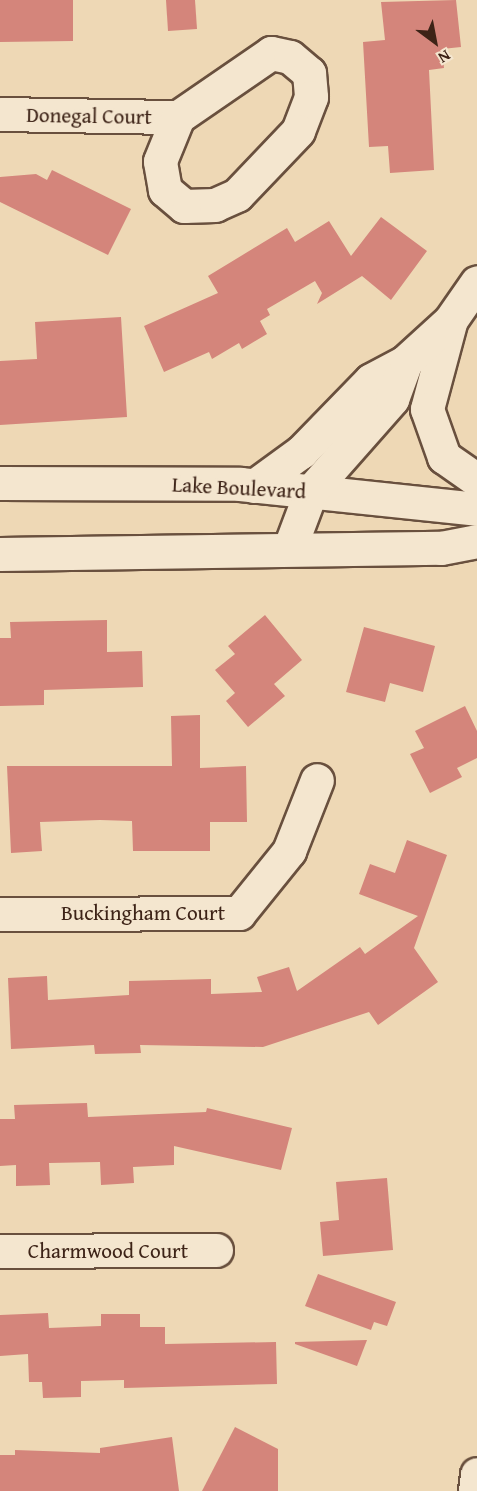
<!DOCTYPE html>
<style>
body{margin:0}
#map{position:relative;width:477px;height:1491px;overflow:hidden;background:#eed8b5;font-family:"Gentium Book Plus",serif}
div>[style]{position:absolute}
.building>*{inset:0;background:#d4857b}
.roads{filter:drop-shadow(2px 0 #69503e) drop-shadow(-2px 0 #69503e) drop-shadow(0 2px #69503e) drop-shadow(0 -2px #69503e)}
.minor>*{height:33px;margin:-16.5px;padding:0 16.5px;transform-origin:16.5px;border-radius:16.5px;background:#f4e6cf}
span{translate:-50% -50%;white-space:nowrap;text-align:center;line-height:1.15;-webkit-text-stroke:4.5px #f4e6cf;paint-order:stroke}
.street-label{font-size:21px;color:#3d2317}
.north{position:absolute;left:405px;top:12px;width:60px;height:60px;-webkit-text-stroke:4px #f4e6cf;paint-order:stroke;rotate:148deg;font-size:16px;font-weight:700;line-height:24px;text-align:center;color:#3d2317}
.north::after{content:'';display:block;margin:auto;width:21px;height:27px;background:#3d2317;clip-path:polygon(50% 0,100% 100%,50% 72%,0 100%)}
</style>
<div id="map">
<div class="building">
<i style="clip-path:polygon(0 0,73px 0,73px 41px,0 42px)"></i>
<i style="clip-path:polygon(166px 0,195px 0,197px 29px,168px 31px)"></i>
<i style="clip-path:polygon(456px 0,461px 47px,442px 49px,444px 68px,429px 70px,434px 170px,390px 173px,388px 146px,369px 147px,363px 42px,385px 40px,381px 2px)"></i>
<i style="clip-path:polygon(52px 170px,131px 209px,108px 255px,0 202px,0 177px,36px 174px,47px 180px)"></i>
<i style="clip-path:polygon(381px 217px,427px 251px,391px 300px,362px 276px,317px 304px,322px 293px,315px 281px,267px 309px,270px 315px,260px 321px,267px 334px,242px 349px,239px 343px,212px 359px,209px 352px,164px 372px,144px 326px,218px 293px,208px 276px,287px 228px,295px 242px,329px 221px,351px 256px)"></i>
<i style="clip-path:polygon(121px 317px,127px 417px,0 425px,0 361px,37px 359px,35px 322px)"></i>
<i style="clip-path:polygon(265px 615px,302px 660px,274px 684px,285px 696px,248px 727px,226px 701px,235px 693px,215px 670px,235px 654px,228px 646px)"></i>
<i style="clip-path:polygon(107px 620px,107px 652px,142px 651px,143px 687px,44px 690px,44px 705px,0 706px,0 638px,11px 638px,10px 622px)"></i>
<i style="clip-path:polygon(364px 627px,435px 646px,423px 692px,390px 683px,385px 702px,346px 692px)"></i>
<i style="clip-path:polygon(465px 706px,477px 731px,477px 758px,457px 768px,462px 777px,430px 793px,410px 754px,424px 748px,415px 731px)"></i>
<i style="clip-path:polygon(200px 715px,200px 768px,246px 766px,247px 822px,210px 822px,210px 851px,133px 851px,132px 821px,100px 820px,40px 822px,42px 851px,11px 853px,7px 766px,172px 766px,171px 716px)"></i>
<i style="clip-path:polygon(407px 840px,447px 855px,414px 948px,438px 982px,378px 1025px,369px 1012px,263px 1047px,140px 1045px,141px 1053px,95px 1054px,94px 1045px,11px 1049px,8px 978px,47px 976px,48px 1000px,129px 995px,129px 981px,211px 979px,211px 994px,262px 992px,257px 977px,289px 967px,297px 991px,360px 947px,365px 954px,418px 916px,359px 894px,370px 864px,395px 873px)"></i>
<i style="clip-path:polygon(87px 1103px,88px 1117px,206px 1112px,207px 1108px,292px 1128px,281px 1170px,174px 1146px,174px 1165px,133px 1167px,134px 1183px,101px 1185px,100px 1162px,49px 1163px,50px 1185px,16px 1186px,16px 1165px,0 1166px,0 1119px,15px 1119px,14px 1105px)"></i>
<i style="clip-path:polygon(387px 1178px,393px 1250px,323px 1256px,320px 1222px,339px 1220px,336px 1182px)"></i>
<i style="clip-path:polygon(318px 1274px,396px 1302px,387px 1326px,374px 1322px,371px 1330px,305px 1306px)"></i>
<i style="clip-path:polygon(48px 1313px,49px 1328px,101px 1326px,101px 1314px,140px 1314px,140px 1327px,165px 1327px,165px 1344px,276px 1342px,277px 1384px,124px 1388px,124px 1380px,81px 1381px,81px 1397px,43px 1398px,42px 1382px,29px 1382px,28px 1354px,0 1356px,0 1315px)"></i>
<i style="clip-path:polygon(367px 1340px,357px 1366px,295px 1344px,295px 1342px)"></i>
<i style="clip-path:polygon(235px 1427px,278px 1449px,278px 1491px,202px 1491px)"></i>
<i style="clip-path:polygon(172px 1437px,179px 1491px,0 1491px,0 1455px,15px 1455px,15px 1450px,100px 1453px,100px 1448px)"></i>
</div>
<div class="roads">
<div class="minor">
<i style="left:0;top:114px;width:178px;rotate:1deg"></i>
<i style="left:178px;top:117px;width:113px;rotate:-34.5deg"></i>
<i style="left:271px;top:53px;width:19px;rotate:12deg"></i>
<i style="left:290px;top:57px;width:25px;rotate:40deg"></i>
<i style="left:309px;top:73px;width:24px;rotate:85deg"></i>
<i style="left:311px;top:97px;width:36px;rotate:111deg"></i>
<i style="left:298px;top:131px;width:88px;rotate:133.6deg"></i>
<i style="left:237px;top:195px;width:24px;rotate:156deg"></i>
<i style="left:215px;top:205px;width:31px;rotate:178deg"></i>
<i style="left:184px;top:206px;width:25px;rotate:-140deg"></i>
<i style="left:165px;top:190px;width:29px;rotate:-100deg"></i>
<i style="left:160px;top:161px;width:48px;rotate:-67.8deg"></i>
<i style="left:450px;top:323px;width:89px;rotate:105deg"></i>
<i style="left:427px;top:409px;width:51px;rotate:70.5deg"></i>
<i style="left:444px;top:457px;width:40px;rotate:34.9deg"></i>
<i style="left:0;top:483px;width:240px;rotate:0.2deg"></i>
<i style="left:240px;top:484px;width:238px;rotate:6deg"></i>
<i style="left:254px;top:486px;width:58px;rotate:-35.9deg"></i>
<i style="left:301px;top:452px;width:100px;rotate:-45.8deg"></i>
<i style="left:371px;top:380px;width:40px;rotate:-28deg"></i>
<i style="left:290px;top:547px;width:60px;rotate:-69.4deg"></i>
<i style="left:311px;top:491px;width:123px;rotate:-48.6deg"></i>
<i style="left:392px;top:399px;width:40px;rotate:-69.8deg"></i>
<i style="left:406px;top:361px;width:59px;rotate:-42.3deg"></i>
<i style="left:450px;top:321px;width:47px;rotate:-55.3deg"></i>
<i style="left:0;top:554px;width:441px;rotate:-0.8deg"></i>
<i style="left:441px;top:548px;width:37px;rotate:-11deg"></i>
<i style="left:0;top:914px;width:239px;rotate:-0.2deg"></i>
<i style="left:239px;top:913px;width:80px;rotate:-51.1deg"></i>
<i style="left:289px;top:851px;width:76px;rotate:-68.5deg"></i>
<i style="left:0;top:1251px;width:216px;rotate:-0.3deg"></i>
<i style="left:475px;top:1491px;width:17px;rotate:-83deg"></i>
</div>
</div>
<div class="street-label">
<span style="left:89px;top:116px;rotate:1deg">Donegal Court</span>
<span style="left:239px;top:488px;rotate:3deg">Lake Boulevard</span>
<span style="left:143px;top:913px">Buckingham Court</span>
<span style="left:108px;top:1251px">Charmwood Court</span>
</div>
<div class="north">N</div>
</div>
